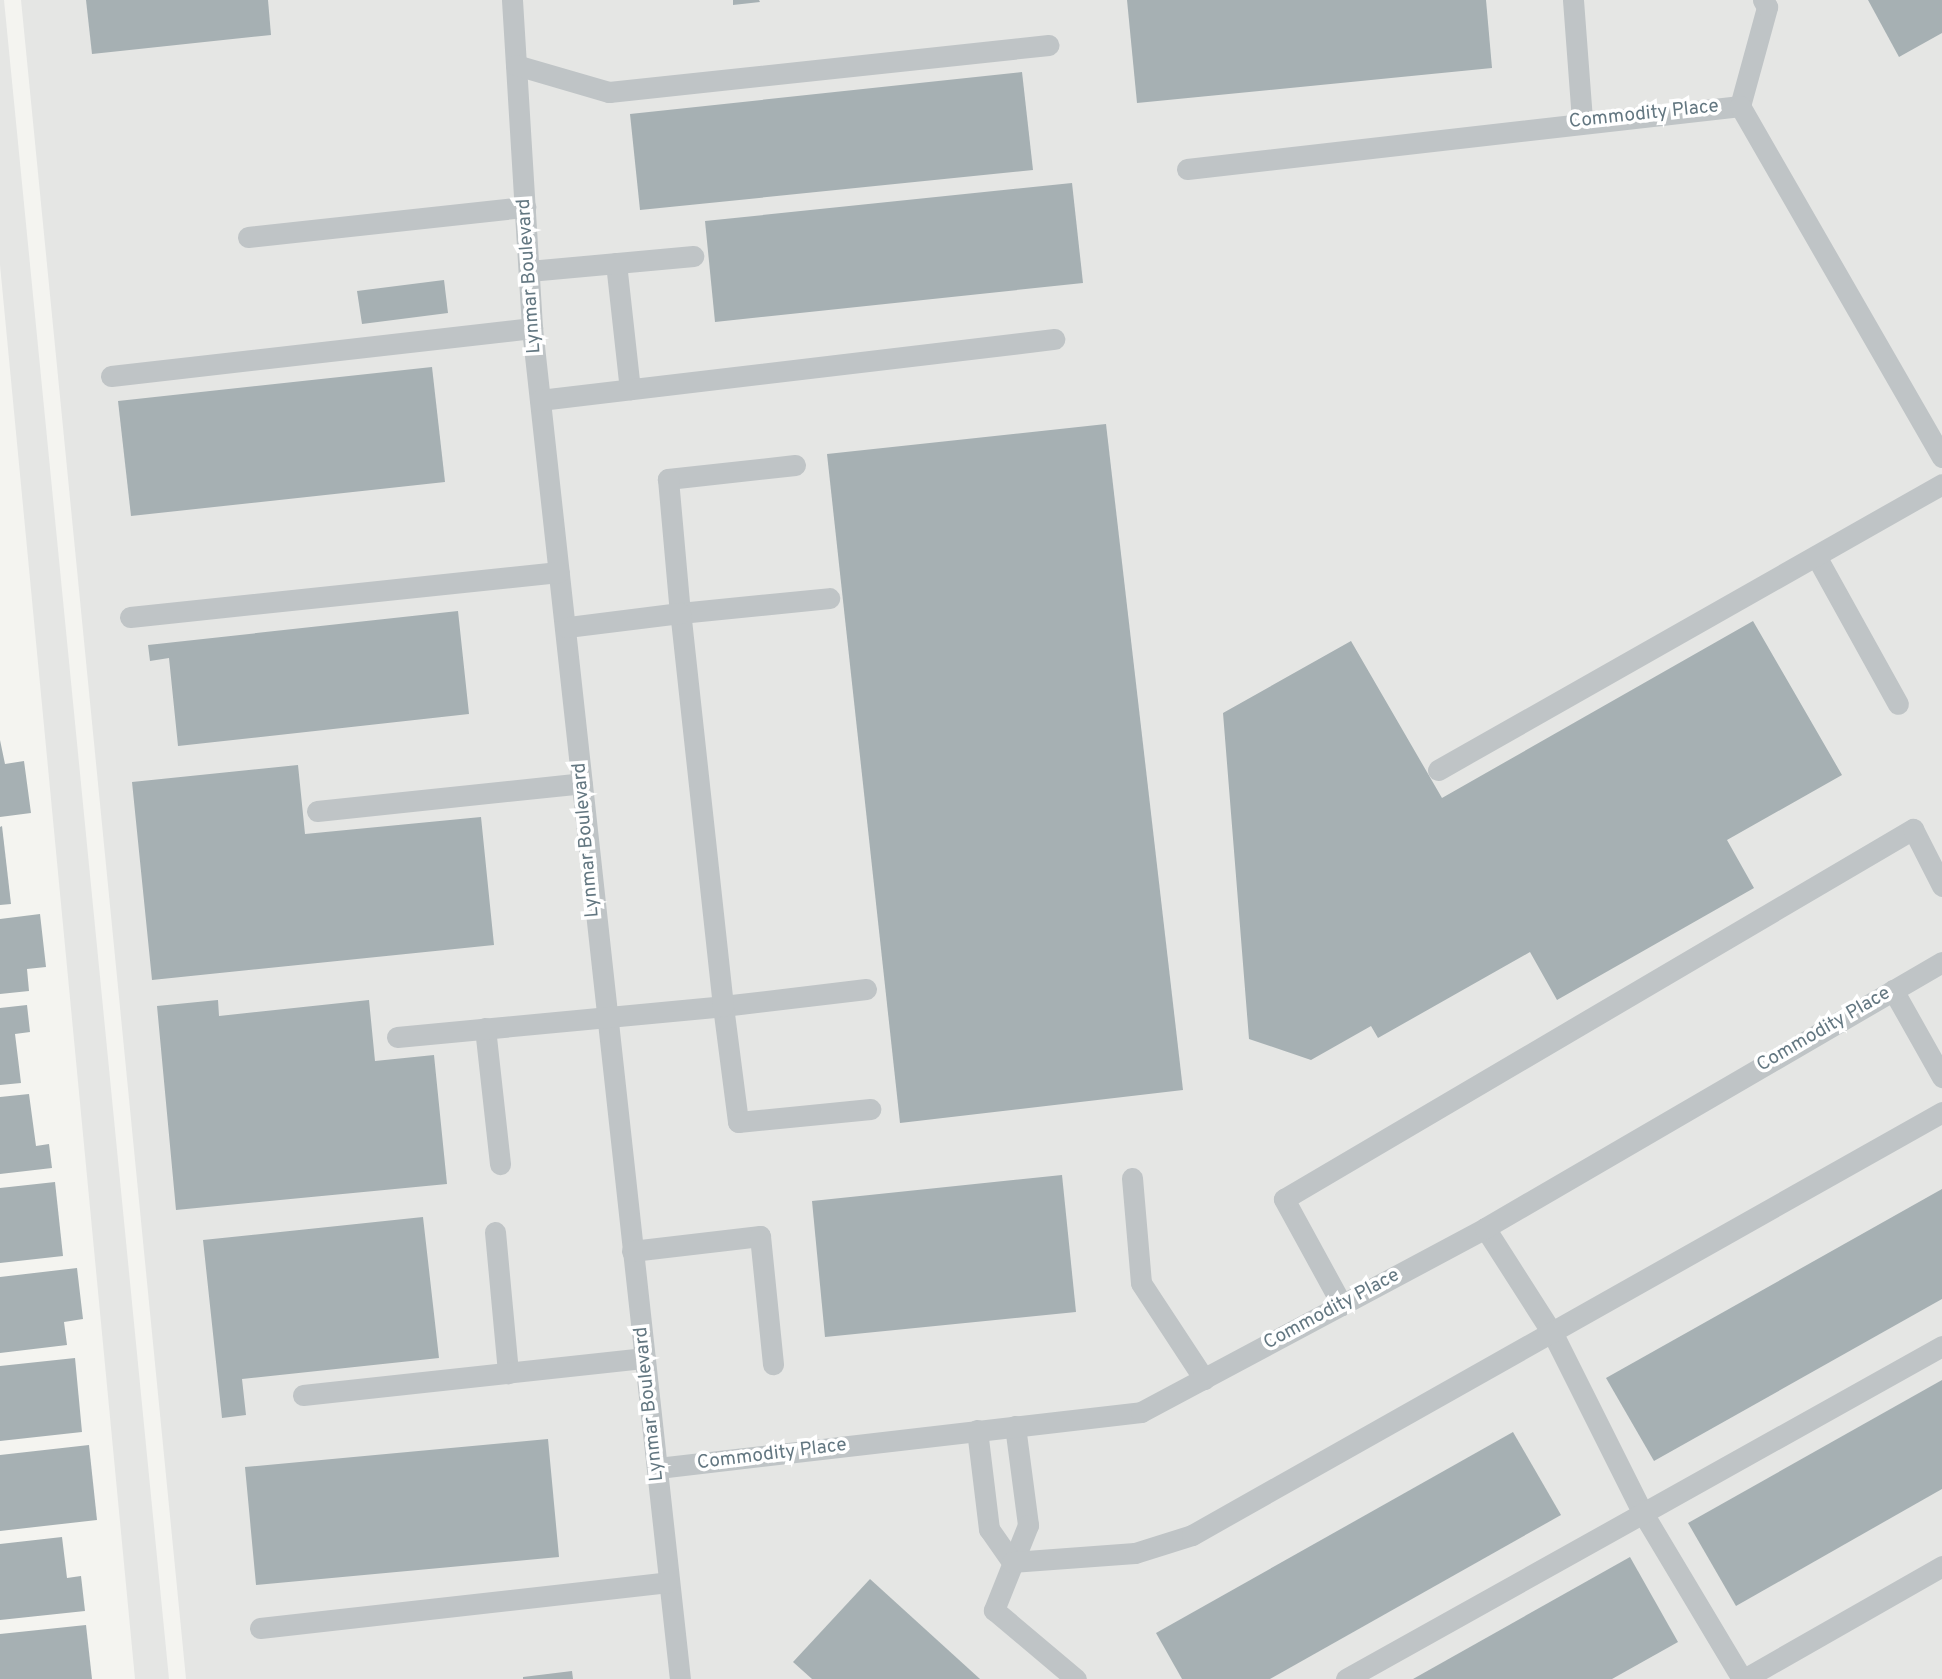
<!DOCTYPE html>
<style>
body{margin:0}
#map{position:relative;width:1942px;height:1679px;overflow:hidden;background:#f4f4f0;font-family:Overpass,sans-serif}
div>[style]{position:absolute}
.built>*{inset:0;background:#e5e6e4}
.building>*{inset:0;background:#a6b0b3}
.lane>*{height:21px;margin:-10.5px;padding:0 10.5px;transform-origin:10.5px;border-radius:10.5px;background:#bfc4c6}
span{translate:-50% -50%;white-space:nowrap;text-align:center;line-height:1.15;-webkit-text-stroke:7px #fff;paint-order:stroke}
.street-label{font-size:19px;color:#637781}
</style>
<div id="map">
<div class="built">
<i style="clip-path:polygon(0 0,4px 0,169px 1679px,135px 1679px,0 265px)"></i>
<i style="clip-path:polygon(21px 0,1942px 0,1942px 1679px,186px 1679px)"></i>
</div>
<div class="building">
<i style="clip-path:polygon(86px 0,268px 0,271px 35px,92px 54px)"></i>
<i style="clip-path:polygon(733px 0,759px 0,760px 2px,733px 5px)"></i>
<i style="clip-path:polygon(1127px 0,1486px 0,1492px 68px,1137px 103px)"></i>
<i style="clip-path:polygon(1868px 0,1942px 0,1942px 33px,1899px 57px)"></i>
<i style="clip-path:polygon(1022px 72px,1033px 170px,640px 210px,630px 114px)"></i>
<i style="clip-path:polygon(1072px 183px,1083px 283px,715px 322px,705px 221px)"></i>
<i style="clip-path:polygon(444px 280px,448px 313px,362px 324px,357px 291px)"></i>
<i style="clip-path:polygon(432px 367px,445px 482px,131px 516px,118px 401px)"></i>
<i style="clip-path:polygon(1106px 424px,1183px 1090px,900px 1123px,827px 454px)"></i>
<i style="clip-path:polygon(458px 611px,469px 714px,178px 746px,169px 658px,150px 661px,148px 645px)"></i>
<i style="clip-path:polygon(1753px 621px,1842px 775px,1727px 840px,1754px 888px,1557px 1000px,1530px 952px,1378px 1038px,1371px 1026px,1311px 1060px,1249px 1039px,1223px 713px,1351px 641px,1442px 798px)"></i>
<i style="clip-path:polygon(0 740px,5px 764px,24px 761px,31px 813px,0 817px)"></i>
<i style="clip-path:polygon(298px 765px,305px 834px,481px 817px,494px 945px,152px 980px,132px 782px)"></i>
<i style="clip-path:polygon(2px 826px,11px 904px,0 905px,0 827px)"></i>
<i style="clip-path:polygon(40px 914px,46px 967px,27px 969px,29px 991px,0 994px,0 919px)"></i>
<i style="clip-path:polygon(218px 1000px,219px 1016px,369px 1000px,375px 1061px,434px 1055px,447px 1184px,176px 1210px,157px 1006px)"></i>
<i style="clip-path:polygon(27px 1005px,30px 1032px,15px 1034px,21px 1083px,0 1085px,0 1008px)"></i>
<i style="clip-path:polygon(29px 1094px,36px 1146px,49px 1144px,52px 1168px,0 1174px,0 1097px)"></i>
<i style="clip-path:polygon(1062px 1175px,1076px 1312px,825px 1337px,812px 1201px)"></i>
<i style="clip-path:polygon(55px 1182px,63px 1256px,0 1263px,0 1188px)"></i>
<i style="clip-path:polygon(1942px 1189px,1942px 1299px,1654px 1461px,1606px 1378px)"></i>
<i style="clip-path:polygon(423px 1217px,439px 1358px,242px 1379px,246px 1415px,222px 1418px,203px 1240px)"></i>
<i style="clip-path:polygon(77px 1268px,83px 1319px,64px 1322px,67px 1345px,0 1353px,0 1277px)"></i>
<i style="clip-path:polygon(75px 1358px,82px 1432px,0 1441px,0 1366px)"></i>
<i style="clip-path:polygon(1942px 1380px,1942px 1489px,1736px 1606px,1688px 1523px)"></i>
<i style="clip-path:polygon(1513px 1432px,1561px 1515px,1270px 1679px,1182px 1679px,1156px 1633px)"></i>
<i style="clip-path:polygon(548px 1439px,559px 1557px,256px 1585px,245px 1467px)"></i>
<i style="clip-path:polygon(89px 1445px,97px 1520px,0 1531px,0 1455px)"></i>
<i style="clip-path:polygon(62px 1537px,67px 1578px,81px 1576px,85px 1611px,0 1620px,0 1544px)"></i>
<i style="clip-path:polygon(1630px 1557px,1678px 1642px,1612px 1679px,1413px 1679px)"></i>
<i style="clip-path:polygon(870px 1579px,980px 1679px,812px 1679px,793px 1662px)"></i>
<i style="clip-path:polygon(86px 1625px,92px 1679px,0 1679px,0 1634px)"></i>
<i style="clip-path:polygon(572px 1671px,573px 1679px,523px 1679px,523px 1677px)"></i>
</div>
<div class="lane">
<i style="left:512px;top:0;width:329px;rotate:86.5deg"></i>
<i style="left:532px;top:328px;width:1359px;rotate:83.75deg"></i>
<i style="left:1573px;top:0;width:121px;rotate:85.7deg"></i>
<i style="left:516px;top:65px;width:97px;rotate:16.2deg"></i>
<i style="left:609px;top:92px;width:442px;rotate:-6.1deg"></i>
<i style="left:1740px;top:106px;width:103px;rotate:-74.7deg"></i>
<i style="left:1767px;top:7px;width:8px;rotate:-120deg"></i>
<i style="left:1187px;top:169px;width:557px;rotate:-6.5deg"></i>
<i style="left:1740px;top:106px;width:405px;rotate:60.1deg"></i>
<i style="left:248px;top:237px;width:279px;rotate:-6.2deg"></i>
<i style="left:616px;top:263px;width:127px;rotate:83.7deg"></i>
<i style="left:529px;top:271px;width:165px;rotate:-5.2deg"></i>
<i style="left:111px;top:376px;width:424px;rotate:-6.5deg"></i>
<i style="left:540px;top:400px;width:518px;rotate:-6.77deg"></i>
<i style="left:795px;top:465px;width:128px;rotate:173.7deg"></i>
<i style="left:668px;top:479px;width:135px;rotate:84.9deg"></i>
<i style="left:680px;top:613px;width:150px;rotate:-5.7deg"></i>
<i style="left:1816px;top:556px;width:169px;rotate:61deg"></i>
<i style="left:130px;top:617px;width:431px;rotate:-6deg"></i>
<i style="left:1438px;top:770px;width:579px;rotate:-29.57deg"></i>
<i style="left:317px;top:811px;width:266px;rotate:-6deg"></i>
<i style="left:866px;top:989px;width:144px;rotate:173.2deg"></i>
<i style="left:723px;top:1006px;width:117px;rotate:82.6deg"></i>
<i style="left:738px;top:1122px;width:133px;rotate:-5.6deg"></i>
<i style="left:1893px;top:990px;width:100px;rotate:60.6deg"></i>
<i style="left:485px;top:1028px;width:137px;rotate:83.7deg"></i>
<i style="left:397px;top:1037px;width:327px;rotate:-5.4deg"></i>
<i style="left:723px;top:1006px;width:395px;rotate:-96.2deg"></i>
<i style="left:680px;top:613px;width:114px;rotate:172.9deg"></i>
<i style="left:1132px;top:1178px;width:105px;rotate:85.1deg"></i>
<i style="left:1141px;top:1283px;width:115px;rotate:56.7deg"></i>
<i style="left:1485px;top:1228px;width:128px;rotate:57.4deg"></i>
<i style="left:1554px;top:1336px;width:195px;rotate:63.4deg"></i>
<i style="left:1641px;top:1510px;width:197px;rotate:59.1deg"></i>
<i style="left:495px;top:1232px;width:142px;rotate:84.7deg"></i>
<i style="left:632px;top:1251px;width:129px;rotate:-6.7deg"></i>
<i style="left:760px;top:1236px;width:129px;rotate:84.2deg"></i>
<i style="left:1342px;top:1305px;width:121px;rotate:-118.7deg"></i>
<i style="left:1284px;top:1199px;width:730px;rotate:-30.47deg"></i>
<i style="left:1913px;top:829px;width:64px;rotate:63deg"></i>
<i style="left:303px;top:1395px;width:344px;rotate:-6.2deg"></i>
<i style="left:1015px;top:1426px;width:100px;rotate:82.5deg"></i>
<i style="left:1028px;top:1525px;width:92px;rotate:111.8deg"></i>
<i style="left:994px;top:1610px;width:107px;rotate:40.1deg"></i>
<i style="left:977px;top:1430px;width:100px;rotate:83.1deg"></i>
<i style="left:989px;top:1529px;width:40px;rotate:55.1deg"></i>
<i style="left:658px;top:1468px;width:486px;rotate:-6.6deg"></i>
<i style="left:1141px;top:1412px;width:390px;rotate:-28.1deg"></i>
<i style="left:1485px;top:1228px;width:529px;rotate:-30.2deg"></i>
<i style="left:1012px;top:1562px;width:123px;rotate:-4.2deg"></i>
<i style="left:1135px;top:1553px;width:60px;rotate:-17.5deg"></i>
<i style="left:1192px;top:1535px;width:861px;rotate:-29.42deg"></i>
<i style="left:260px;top:1628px;width:411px;rotate:-6.4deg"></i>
<i style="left:1346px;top:1679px;width:683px;rotate:-29.19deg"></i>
<i style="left:1744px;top:1679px;width:228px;rotate:-29.7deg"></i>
</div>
<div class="street-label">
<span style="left:1644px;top:115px;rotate:-6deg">Commodity Place</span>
<span style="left:530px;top:276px;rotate:-94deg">Lynmar Boulevard</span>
<span style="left:587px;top:840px;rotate:-95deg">Lynmar Boulevard</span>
<span style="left:1824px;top:1030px;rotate:-30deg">Commodity Place</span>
<span style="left:1332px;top:1310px;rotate:-28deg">Commodity Place</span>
<span style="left:650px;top:1404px;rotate:-96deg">Lynmar Boulevard</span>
<span style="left:772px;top:1455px;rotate:-7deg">Commodity Place</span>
</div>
</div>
